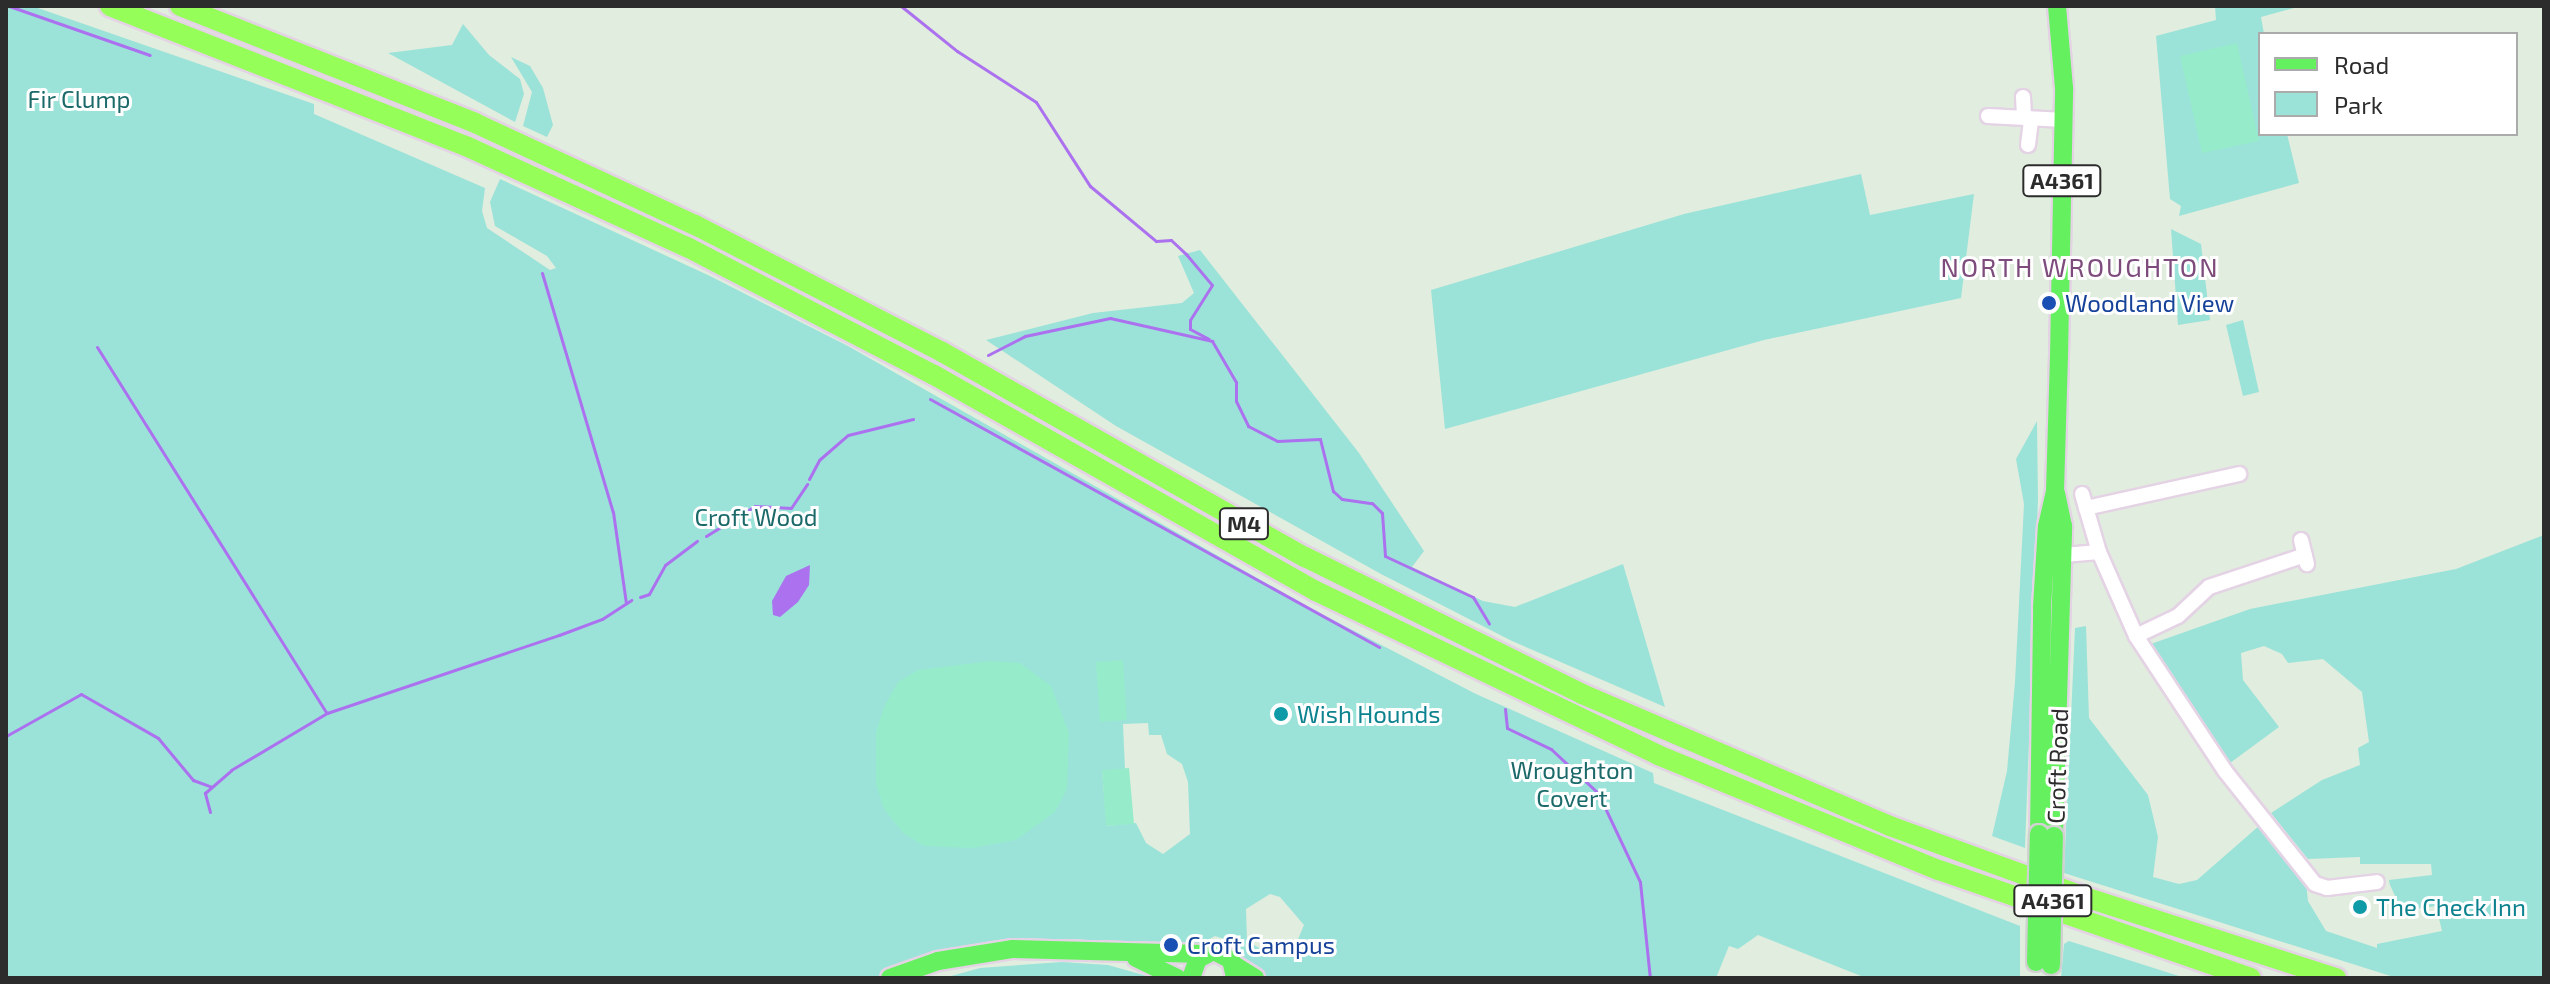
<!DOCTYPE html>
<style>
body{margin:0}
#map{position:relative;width:2550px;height:984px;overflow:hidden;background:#e1edde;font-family:"Exo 2",sans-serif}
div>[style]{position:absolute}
.green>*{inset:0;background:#9be3d9}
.pitch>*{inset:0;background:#96ebcb}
.water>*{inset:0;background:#ab71ef}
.stream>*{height:3px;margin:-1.5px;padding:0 1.5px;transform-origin:1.5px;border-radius:1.5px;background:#ab71ef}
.roads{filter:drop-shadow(2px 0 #e4d3e4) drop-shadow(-2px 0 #e4d3e4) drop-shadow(0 2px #e4d3e4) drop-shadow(0 -2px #e4d3e4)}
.minor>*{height:14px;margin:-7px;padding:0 7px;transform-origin:7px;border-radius:7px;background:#fff}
.major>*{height:18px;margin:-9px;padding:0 9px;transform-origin:9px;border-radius:9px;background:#65f15f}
.highway>*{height:20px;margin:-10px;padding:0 10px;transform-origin:10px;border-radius:10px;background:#95fe58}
.bridges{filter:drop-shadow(2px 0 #d1d1d1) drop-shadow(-2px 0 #d1d1d1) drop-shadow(0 2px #d1d1d1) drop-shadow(0 -2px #d1d1d1)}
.major-bridge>*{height:18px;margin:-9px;padding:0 9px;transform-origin:9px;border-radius:9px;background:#65f15f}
.dots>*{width:22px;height:22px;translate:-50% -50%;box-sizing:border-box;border:4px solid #fff;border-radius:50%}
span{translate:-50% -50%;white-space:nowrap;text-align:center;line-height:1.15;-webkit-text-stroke:6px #fff;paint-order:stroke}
.shield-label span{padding:2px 6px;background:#fff;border:2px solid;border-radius:6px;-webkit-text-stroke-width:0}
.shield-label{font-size:22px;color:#2c2c2c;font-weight:700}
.park-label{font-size:24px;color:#1b6969}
.transit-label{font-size:24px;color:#164399}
.left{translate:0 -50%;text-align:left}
.culture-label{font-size:24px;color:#0d838f}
.street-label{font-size:24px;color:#2c2c2c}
.neighbourhood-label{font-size:26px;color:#7d4b7c;letter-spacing:2px}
.frame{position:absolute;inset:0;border:8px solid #2c2c2c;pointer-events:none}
.legend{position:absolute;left:2258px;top:32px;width:260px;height:104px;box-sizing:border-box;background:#fff;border:2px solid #ababab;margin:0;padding:10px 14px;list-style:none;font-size:24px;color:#2c2c2c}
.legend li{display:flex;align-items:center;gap:16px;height:40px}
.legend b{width:40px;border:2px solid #ababab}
</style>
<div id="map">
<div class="green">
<i style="clip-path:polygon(evenodd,6px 6px,32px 6px,314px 104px,314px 114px,485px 188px,482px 211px,487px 228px,550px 270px,556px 268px,547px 256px,495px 226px,490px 202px,500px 179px,710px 276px,848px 346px,1310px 608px,1476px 694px,1653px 773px,1654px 783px,2020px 926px,2020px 978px,1866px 978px,1758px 935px,1738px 949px,1729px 946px,1716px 978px,1263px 978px,1237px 959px,1234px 942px,1215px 936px,1193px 948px,1073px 939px,954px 950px,878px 978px,6px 978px,6px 6px,1148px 723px,1149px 735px,1161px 735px,1167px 754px,1182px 764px,1188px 782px,1190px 834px,1163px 854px,1146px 843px,1136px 823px,1107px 826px,1102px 771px,1125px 769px,1123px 724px,1148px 723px,6px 6px,1270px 894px,1280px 897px,1304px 925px,1291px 956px,1268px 953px,1247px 941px,1246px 909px,1270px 894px)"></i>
<i style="clip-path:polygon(2215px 6px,2301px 6px,2261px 17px,2264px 34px,2260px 34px,2260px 134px,2287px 134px,2299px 183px,2179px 216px,2181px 206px,2170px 199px,2156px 36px,2216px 20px)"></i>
<i style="clip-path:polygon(463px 24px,489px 55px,520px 79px,524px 94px,515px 122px,388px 53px,452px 45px)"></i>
<i style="clip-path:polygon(511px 57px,530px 66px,543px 88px,553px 125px,547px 137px,523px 126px,532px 92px)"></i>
<i style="clip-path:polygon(1861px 174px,1870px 215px,1974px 194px,1961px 298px,1764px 340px,1445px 429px,1431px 290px,1684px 214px)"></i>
<i style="clip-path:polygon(2171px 229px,2201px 244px,2210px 320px,2178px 325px)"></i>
<i style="clip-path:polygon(1200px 250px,1359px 453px,1424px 551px,1412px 567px,1483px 601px,1515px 607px,1623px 564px,1665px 707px,1512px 641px,1381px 574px,1116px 426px,986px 340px,1093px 313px,1182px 303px,1194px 293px,1178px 256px)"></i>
<i style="clip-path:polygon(2243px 320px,2259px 392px,2243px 396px,2226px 325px)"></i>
<i style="clip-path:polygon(2037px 421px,2038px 499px,2025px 848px,1992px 836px,2007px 771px,2015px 682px,2024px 504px,2016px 459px)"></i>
<i style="clip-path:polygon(2544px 535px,2544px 978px,2397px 978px,2064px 873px,2075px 628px,2086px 626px,2089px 718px,2148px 795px,2158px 837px,2153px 877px,2179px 884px,2197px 880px,2260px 825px,2306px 882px,2308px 901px,2326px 931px,2377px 948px,2377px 944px,2442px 931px,2436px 906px,2402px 911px,2390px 885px,2389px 880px,2432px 875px,2431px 864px,2360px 864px,2360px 857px,2308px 859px,2271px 813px,2322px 780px,2360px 765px,2358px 748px,2369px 742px,2362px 692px,2323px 659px,2288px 663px,2282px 654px,2264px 646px,2241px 653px,2243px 680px,2279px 727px,2230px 763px,2148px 645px,2250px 609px,2456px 569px)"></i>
<i style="clip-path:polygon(2069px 941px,2185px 978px,2061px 978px,2064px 944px)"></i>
<i style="clip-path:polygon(1062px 962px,1108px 965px,1154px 978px,944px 978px,980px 968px)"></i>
</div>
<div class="pitch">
<i style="clip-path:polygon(2237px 43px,2259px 141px,2202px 153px,2180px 56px)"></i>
<i style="clip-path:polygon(1123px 660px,1127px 720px,1100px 722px,1096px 662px)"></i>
<i style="clip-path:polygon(991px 661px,1020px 663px,1051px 686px,1069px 733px,1067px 789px,1055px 812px,1016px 840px,972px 848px,924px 846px,903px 833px,884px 809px,876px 784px,876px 732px,884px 707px,898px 682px,918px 670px)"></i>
<i style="clip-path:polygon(1129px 768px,1134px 824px,1106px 826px,1102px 770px)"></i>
</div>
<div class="water">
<i style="clip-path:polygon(810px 565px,809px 585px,798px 602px,780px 617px,773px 615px,772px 601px,786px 576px)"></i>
</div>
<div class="stream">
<i style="left:9px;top:6px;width:149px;rotate:19.2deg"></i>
<i style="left:901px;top:6px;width:72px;rotate:38.8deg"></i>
<i style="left:957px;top:51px;width:94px;rotate:32.8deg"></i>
<i style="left:1036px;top:102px;width:100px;rotate:57.3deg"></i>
<i style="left:1090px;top:186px;width:86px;rotate:39.8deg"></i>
<i style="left:1156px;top:241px;width:15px;rotate:-4deg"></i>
<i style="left:1171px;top:240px;width:21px;rotate:43deg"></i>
<i style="left:1186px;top:254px;width:40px;rotate:50deg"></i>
<i style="left:1212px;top:285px;width:41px;rotate:122.2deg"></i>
<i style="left:1190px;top:320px;width:9px;rotate:90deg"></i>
<i style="left:1190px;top:329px;width:21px;rotate:28deg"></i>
<i style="left:542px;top:273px;width:249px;rotate:73.5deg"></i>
<i style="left:613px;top:512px;width:92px;rotate:81.9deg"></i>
<i style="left:97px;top:347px;width:432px;rotate:57.9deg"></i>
<i style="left:327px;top:713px;width:245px;rotate:-18.6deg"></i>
<i style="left:559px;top:635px;width:46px;rotate:-20.4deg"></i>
<i style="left:602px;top:619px;width:35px;rotate:-33deg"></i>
<i style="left:988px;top:355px;width:42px;rotate:-27.2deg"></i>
<i style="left:1025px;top:336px;width:87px;rotate:-12deg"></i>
<i style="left:1110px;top:318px;width:105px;rotate:12.7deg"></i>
<i style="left:1212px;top:341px;width:48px;rotate:59.7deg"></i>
<i style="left:1236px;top:382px;width:19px;rotate:90deg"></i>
<i style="left:1236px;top:401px;width:28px;rotate:64deg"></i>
<i style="left:1248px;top:426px;width:33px;rotate:27deg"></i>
<i style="left:1277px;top:441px;width:43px;rotate:-2.7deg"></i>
<i style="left:1320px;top:439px;width:54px;rotate:76deg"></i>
<i style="left:1333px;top:491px;width:12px;rotate:42deg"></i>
<i style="left:1342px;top:499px;width:30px;rotate:8deg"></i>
<i style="left:1372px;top:503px;width:14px;rotate:45deg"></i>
<i style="left:1382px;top:513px;width:43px;rotate:86deg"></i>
<i style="left:1385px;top:556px;width:97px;rotate:25deg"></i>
<i style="left:1473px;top:597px;width:31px;rotate:59deg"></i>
<i style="left:930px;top:399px;width:513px;rotate:28.91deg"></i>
<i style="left:809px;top:479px;width:21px;rotate:-62deg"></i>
<i style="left:819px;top:460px;width:38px;rotate:-41deg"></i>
<i style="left:848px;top:435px;width:67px;rotate:-13.8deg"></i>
<i style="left:706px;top:536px;width:57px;rotate:-31.5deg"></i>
<i style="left:755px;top:506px;width:36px;rotate:3deg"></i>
<i style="left:791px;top:508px;width:29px;rotate:-56deg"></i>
<i style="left:640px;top:597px;width:9px;rotate:-18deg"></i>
<i style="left:649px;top:594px;width:33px;rotate:-61deg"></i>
<i style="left:665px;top:565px;width:40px;rotate:-37deg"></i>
<i style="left:1505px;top:709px;width:19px;rotate:84deg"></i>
<i style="left:1507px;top:728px;width:49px;rotate:25.5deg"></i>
<i style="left:1551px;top:749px;width:64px;rotate:43.1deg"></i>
<i style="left:1598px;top:793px;width:98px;rotate:64.7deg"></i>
<i style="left:1640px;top:882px;width:97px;rotate:84.1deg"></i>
<i style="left:6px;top:736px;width:86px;rotate:-29.2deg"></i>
<i style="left:81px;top:694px;width:89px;rotate:29.7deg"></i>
<i style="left:158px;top:738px;width:55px;rotate:50.2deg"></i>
<i style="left:193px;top:780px;width:20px;rotate:20deg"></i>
<i style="left:210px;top:812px;width:20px;rotate:-105deg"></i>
<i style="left:205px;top:793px;width:35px;rotate:-41deg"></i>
<i style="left:231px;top:770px;width:112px;rotate:-30.7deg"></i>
</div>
<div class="roads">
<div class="minor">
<i style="left:2023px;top:97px;width:18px;rotate:87deg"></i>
<i style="left:1988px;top:116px;width:76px;rotate:3deg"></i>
<i style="left:2028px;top:145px;width:26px;rotate:-83deg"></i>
<i style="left:2082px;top:494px;width:60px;rotate:73.7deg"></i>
<i style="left:2099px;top:552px;width:92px;rotate:66.2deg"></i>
<i style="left:2136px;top:636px;width:162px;rotate:56.6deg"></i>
<i style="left:2225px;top:771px;width:144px;rotate:51.5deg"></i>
<i style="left:2315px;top:884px;width:13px;rotate:18deg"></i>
<i style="left:2327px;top:888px;width:50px;rotate:-6.8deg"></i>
<i style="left:2086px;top:508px;width:157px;rotate:-12.5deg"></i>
<i style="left:2301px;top:540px;width:25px;rotate:76deg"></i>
<i style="left:2052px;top:556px;width:47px;rotate:-4.9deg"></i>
<i style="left:2136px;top:636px;width:47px;rotate:-25.5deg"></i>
<i style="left:2178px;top:616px;width:42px;rotate:-43.1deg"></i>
<i style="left:2209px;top:587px;width:101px;rotate:-18.4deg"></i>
</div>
<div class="major">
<i style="left:2039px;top:834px;width:227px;rotate:-89.2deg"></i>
<i style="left:2042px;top:607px;width:81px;rotate:-86.5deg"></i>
<i style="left:2047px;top:526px;width:36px;rotate:-77deg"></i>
<i style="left:2055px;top:491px;width:135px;rotate:-88.3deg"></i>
<i style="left:2059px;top:356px;width:268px;rotate:-88.9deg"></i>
<i style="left:2064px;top:88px;width:82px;rotate:-94.9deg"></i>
<i style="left:2054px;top:836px;width:310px;rotate:-88.3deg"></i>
<i style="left:2063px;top:526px;width:33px;rotate:-102deg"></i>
<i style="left:1136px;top:958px;width:46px;rotate:26deg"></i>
<i style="left:1234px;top:965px;width:25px;rotate:32deg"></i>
<i style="left:890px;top:978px;width:51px;rotate:-19.5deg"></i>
<i style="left:938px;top:961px;width:76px;rotate:-9.1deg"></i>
<i style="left:1013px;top:949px;width:190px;rotate:1.5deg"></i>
<i style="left:1191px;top:978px;width:20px;rotate:-70deg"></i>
<i style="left:1198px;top:959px;width:18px;rotate:-27deg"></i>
<i style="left:1214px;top:951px;width:19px;rotate:28deg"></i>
<i style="left:1231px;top:960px;width:18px;rotate:77deg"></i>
</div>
<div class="highway">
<i style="left:110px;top:6px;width:383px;rotate:21.5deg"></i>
<i style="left:466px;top:146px;width:243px;rotate:24.6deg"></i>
<i style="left:687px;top:247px;width:278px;rotate:27.4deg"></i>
<i style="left:934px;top:375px;width:439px;rotate:29.5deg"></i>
<i style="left:1316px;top:591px;width:379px;rotate:25.6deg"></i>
<i style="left:1658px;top:755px;width:304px;rotate:22.3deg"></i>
<i style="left:1939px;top:870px;width:330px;rotate:19.1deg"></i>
<i style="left:180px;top:6px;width:317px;rotate:21.6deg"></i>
<i style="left:475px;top:123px;width:242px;rotate:24.9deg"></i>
<i style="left:695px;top:225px;width:278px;rotate:27.2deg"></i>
<i style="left:942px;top:352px;width:417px;rotate:29.5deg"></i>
<i style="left:1305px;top:557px;width:309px;rotate:26.3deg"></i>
<i style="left:1582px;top:694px;width:335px;rotate:23.2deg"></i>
<i style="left:1890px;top:826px;width:208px;rotate:20deg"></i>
<i style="left:2085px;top:897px;width:264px;rotate:17.9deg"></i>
</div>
</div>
<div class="bridges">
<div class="major-bridge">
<i style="left:2036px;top:962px;width:128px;rotate:-88.7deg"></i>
<i style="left:2051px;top:965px;width:129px;rotate:-88.7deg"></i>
</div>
</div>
<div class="dots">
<i style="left:2049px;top:303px;background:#1a4fb4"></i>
<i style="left:1281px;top:714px;background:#0f9aa8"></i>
<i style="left:2360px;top:907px;background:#0f9aa8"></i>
<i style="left:1171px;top:945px;background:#1a4fb4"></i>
</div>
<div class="shield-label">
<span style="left:2062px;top:181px">A4361</span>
<span style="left:1244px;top:524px">M4</span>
<span style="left:2053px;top:901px">A4361</span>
</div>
<div class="park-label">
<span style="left:79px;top:99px">Fir Clump</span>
<span style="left:756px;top:517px">Croft Wood</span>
<span style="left:1572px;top:784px">Wroughton<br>Covert</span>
</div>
<div class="transit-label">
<span class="left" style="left:2065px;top:303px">Woodland View</span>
<span class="left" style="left:1187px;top:945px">Croft Campus</span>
</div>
<div class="culture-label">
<span class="left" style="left:1297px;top:714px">Wish Hounds</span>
<span class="left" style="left:2376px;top:907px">The Check Inn</span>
</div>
<div class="street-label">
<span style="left:2057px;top:766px;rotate:-88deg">Croft Road</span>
</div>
<div class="neighbourhood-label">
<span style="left:2080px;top:267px">NORTH WROUGHTON</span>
</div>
<div class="frame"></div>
<ul class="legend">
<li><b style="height:10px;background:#65f15f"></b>Road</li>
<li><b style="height:22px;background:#9be3d9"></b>Park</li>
</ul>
</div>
